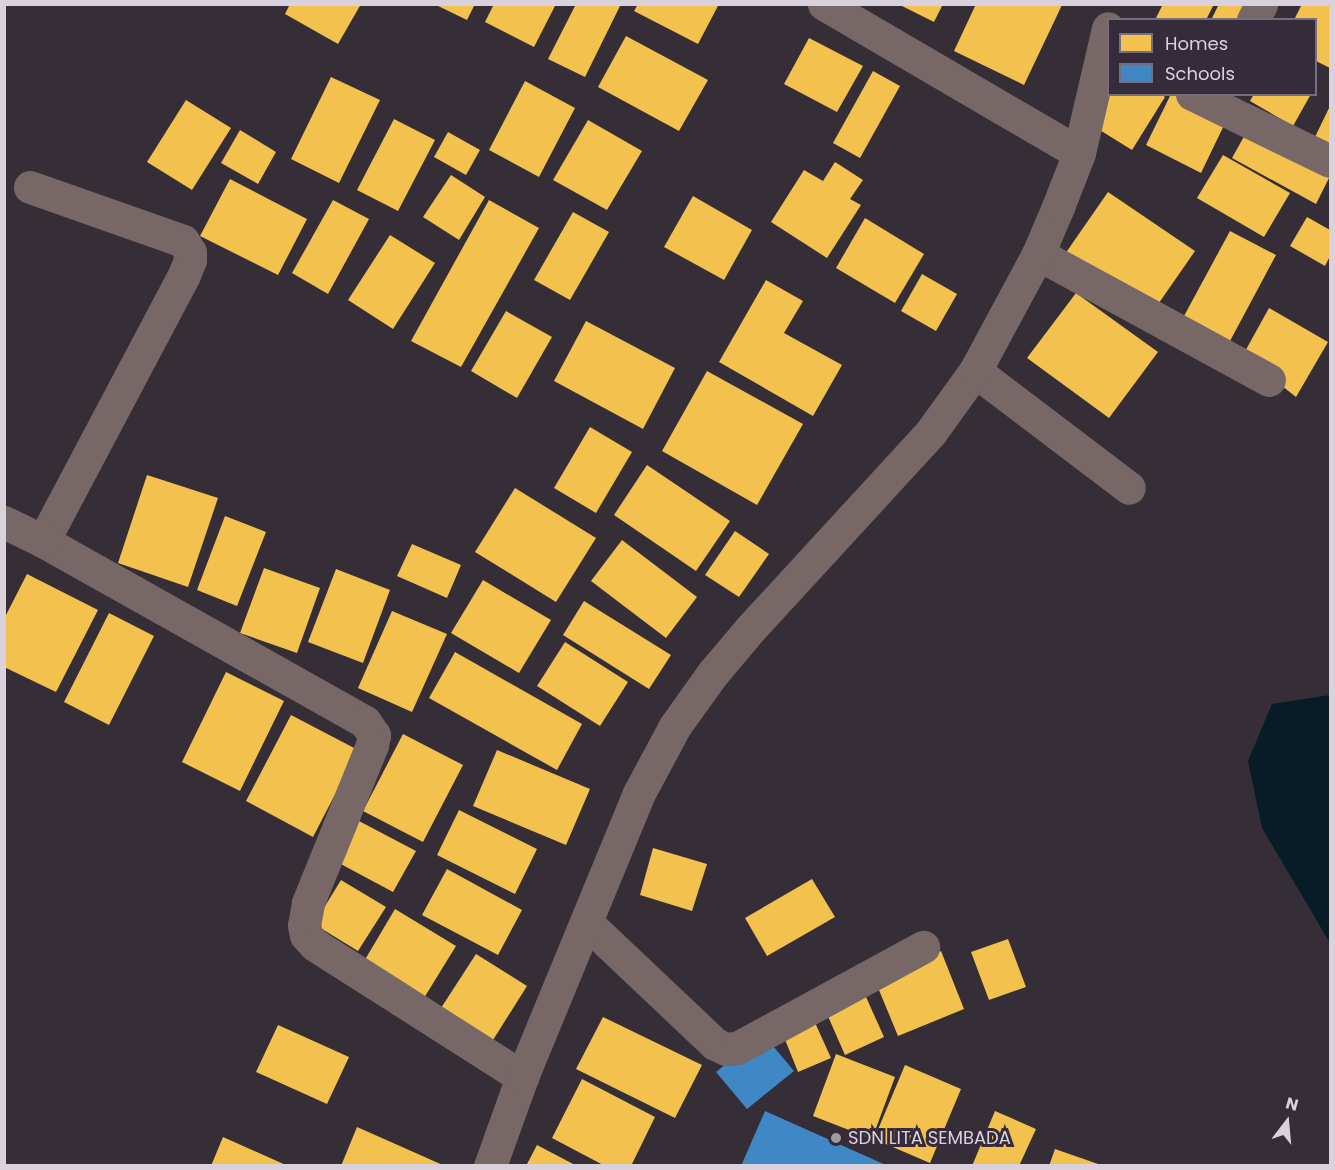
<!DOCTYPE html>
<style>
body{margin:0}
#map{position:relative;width:1335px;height:1170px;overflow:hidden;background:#352e36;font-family:Poppins,sans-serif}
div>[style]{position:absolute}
.water>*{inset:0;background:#071c26}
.homes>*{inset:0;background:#f2c14e}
.schools>*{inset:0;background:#3f88c5}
.minor>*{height:33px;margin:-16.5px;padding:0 16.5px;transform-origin:16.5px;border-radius:16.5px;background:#776767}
.dots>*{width:16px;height:16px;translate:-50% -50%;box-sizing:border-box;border:3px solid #362b3a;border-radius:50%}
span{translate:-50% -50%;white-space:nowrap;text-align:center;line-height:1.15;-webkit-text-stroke:6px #362b3a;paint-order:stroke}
.poi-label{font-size:18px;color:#d9d2dc}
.left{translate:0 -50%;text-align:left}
.frame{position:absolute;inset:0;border:6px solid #d9d2dc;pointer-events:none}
.legend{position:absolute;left:1107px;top:18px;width:210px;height:78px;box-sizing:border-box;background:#362b3a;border:2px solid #776e7b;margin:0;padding:8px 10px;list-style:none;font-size:18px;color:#d9d2dc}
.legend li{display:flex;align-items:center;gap:12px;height:30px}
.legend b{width:30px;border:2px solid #776e7b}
.north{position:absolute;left:1257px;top:1092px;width:60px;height:60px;-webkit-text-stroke:4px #362b3a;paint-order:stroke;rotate:16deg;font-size:16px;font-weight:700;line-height:24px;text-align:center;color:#d9d2dc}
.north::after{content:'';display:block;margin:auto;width:21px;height:27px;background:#d9d2dc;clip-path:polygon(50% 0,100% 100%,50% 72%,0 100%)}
</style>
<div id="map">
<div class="water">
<i style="clip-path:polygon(1330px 695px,1330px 943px,1262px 828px,1248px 761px,1272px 704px)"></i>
</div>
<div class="homes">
<i style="clip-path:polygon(290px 4px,361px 4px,338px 44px,285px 14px)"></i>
<i style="clip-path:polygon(434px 4px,475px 4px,467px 20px)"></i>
<i style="clip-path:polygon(494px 4px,556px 4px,534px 47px,485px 22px)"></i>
<i style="clip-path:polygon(576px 4px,621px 4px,585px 77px,548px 59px)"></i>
<i style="clip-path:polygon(638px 4px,719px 4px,698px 44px,634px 11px)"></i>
<i style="clip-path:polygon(898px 4px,943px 4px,934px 22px)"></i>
<i style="clip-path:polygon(976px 4px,1062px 5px,1024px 85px,954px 51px)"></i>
<i style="clip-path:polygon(1163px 4px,1214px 4px,1206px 20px,1155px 20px)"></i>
<i style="clip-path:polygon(1219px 4px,1257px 4px,1248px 20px,1211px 20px)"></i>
<i style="clip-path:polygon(1302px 4px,1330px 4px,1330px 68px,1316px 61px,1316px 20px,1294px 20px)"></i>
<i style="clip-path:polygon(626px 36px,708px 80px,679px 131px,598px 87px)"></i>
<i style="clip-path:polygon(809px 38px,863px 66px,837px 112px,784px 84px)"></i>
<i style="clip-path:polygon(873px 71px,900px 86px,860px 158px,833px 143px)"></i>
<i style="clip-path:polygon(331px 77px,380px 100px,339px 183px,291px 159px)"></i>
<i style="clip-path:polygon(525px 81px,575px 108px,539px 177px,489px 150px)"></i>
<i style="clip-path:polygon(1109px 94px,1161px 94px,1165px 97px,1132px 150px,1090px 124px)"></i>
<i style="clip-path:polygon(1171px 94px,1177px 94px,1227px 119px,1201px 173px,1146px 145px)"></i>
<i style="clip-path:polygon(1254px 94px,1311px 94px,1293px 126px,1250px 101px)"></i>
<i style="clip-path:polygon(186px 100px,231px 128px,192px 190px,147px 162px)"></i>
<i style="clip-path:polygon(1330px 106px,1330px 147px,1314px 139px)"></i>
<i style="clip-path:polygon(394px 119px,435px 140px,398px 211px,357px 190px)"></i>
<i style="clip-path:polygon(588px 120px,642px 151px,607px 210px,553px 180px)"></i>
<i style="clip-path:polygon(1251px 124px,1330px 176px,1316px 204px,1232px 158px)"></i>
<i style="clip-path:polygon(240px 130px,276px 152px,258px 184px,221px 163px)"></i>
<i style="clip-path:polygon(448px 132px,480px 150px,466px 175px,434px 157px)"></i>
<i style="clip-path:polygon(1223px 155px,1290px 193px,1264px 237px,1197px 198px)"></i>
<i style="clip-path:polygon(835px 162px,863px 180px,850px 199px,861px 205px,827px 258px,771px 222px,804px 170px,823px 181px)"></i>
<i style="clip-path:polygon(451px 175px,485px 197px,459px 240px,423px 217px)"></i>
<i style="clip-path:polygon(230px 179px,307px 219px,278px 275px,200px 236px)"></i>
<i style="clip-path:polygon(1108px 192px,1195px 251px,1152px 313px,1065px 254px)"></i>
<i style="clip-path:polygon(693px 196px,752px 230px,724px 280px,664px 247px)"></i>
<i style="clip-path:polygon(333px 200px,369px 219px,328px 294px,292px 273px)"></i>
<i style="clip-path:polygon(489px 200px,539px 228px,461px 367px,411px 341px)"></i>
<i style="clip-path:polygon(573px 212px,609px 232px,570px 300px,534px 280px)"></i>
<i style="clip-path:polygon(1307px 217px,1330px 230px,1330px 256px,1325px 266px,1290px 246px)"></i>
<i style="clip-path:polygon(865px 218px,924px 254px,895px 303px,836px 268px)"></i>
<i style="clip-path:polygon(1230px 231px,1276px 255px,1230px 341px,1184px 316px)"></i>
<i style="clip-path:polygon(390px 235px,435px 263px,393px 329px,348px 300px)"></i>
<i style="clip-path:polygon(922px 274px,957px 294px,936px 331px,901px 311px)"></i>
<i style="clip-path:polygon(766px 280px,803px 301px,784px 333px,842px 365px,813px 416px,719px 362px)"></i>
<i style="clip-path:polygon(1076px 293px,1158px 352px,1109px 418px,1027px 358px)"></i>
<i style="clip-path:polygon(1269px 308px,1328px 342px,1296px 397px,1243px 355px)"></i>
<i style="clip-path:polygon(506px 311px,552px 337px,517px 398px,471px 371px)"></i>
<i style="clip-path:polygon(586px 321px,675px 368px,643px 429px,554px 381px)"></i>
<i style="clip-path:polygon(707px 371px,803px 424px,757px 505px,662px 451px)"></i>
<i style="clip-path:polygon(590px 427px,632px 452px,596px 513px,554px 488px)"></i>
<i style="clip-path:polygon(647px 465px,730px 521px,696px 571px,614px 515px)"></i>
<i style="clip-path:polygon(147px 475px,218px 498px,188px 587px,118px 563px)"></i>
<i style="clip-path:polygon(515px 488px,596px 538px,556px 602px,475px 552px)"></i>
<i style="clip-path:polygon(225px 516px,266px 532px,237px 606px,197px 590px)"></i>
<i style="clip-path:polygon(735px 531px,769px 554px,739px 597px,705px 575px)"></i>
<i style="clip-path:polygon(622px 540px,697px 597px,666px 638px,591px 581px)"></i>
<i style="clip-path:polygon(412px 544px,461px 565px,447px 598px,397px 576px)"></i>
<i style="clip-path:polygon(264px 568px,320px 588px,297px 653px,240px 633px)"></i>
<i style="clip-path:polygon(336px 569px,390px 590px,363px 663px,308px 642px)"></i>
<i style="clip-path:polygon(27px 574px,98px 610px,56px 692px,4px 667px,4px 619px)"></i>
<i style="clip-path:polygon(483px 580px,551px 620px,519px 673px,451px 633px)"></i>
<i style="clip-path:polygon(584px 601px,671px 655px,649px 689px,563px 635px)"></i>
<i style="clip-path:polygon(392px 611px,447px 634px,412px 712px,358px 688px)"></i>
<i style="clip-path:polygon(109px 613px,154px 636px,109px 725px,64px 702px)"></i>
<i style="clip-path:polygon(565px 642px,628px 682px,600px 726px,537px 686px)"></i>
<i style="clip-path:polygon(455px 652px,582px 724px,557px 770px,429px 698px)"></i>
<i style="clip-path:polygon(226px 672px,284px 701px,240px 791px,182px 762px)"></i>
<i style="clip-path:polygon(291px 715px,358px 750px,313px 837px,246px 801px)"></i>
<i style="clip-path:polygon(403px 734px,463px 765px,423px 842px,363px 811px)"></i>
<i style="clip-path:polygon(497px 750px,590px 789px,566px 845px,473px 806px)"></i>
<i style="clip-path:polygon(459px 810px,537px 849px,515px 894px,437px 855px)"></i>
<i style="clip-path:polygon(359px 821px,416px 851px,393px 892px,337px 862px)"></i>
<i style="clip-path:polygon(653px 848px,707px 864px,692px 911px,640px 895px)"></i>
<i style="clip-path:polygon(447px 869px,522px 910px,498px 955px,422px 915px)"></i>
<i style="clip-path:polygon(812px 879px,835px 917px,767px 956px,745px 918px)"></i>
<i style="clip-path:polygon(341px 880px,386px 907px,358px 951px,314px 924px)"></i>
<i style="clip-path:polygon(395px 909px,456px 946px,424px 998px,363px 963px)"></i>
<i style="clip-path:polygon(1008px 939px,1026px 987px,989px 1000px,971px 952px)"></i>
<i style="clip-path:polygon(941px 951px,964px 1009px,898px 1036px,874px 978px)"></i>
<i style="clip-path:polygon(476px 954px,527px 986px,493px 1040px,441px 1008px)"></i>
<i style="clip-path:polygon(862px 988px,884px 1037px,845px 1055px,823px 1005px)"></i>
<i style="clip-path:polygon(812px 1016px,831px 1058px,798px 1072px,782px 1032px)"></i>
<i style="clip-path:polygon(603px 1017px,702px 1065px,675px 1118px,576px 1069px)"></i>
<i style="clip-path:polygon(278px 1025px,349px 1057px,327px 1104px,256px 1072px)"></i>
<i style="clip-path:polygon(836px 1054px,895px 1077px,872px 1139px,813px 1116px)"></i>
<i style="clip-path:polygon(905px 1065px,961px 1089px,930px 1163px,874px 1139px)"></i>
<i style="clip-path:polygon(582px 1079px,655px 1117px,631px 1166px,605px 1166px,552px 1138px)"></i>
<i style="clip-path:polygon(995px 1111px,1036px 1129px,1019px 1166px,972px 1166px)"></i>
<i style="clip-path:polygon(357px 1127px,445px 1166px,341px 1166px)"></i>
<i style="clip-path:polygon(223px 1137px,288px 1166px,211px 1166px)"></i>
<i style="clip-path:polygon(537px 1145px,577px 1166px,526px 1166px)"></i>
<i style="clip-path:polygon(1055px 1149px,1101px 1165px,1101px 1166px,1049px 1166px)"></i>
</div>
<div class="schools">
<i style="clip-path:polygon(763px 1034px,794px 1071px,747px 1109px,716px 1072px)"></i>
<i style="clip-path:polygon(765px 1111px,888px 1166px,741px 1166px)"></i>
</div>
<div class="minor">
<i style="left:824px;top:4px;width:295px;rotate:30.3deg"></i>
<i style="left:1253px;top:20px;width:18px;rotate:-63deg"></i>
<i style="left:1192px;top:94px;width:153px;rotate:25.9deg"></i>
<i style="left:30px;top:187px;width:162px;rotate:19.4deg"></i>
<i style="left:183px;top:241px;width:13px;rotate:58deg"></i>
<i style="left:190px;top:252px;width:8px;rotate:90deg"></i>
<i style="left:190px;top:260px;width:16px;rotate:112deg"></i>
<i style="left:184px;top:275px;width:301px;rotate:117.9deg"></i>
<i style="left:43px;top:541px;width:369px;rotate:29.3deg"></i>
<i style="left:365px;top:722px;width:16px;rotate:55deg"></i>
<i style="left:374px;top:735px;width:10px;rotate:101deg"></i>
<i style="left:372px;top:745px;width:170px;rotate:112.1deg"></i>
<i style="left:308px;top:903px;width:22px;rotate:100deg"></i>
<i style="left:304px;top:925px;width:10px;rotate:79deg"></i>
<i style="left:306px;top:935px;width:13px;rotate:48deg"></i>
<i style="left:315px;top:945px;width:246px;rotate:32.5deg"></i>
<i style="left:1038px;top:254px;width:263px;rotate:28.6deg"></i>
<i style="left:975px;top:371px;width:193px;rotate:37.2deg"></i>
<i style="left:4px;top:522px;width:43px;rotate:26deg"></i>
<i style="left:587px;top:923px;width:176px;rotate:43.4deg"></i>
<i style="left:715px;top:1044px;width:12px;rotate:24deg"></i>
<i style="left:726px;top:1049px;width:11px;rotate:-5deg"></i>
<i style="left:737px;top:1048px;width:212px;rotate:-28.5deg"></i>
<i style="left:490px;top:1166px;width:95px;rotate:-70.2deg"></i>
<i style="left:522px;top:1077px;width:305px;rotate:-67.6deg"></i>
<i style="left:638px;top:795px;width:78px;rotate:-61.8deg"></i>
<i style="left:675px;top:726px;width:65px;rotate:-54.4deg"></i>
<i style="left:713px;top:673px;width:59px;rotate:-49.8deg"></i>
<i style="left:751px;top:628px;width:266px;rotate:-47.4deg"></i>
<i style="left:931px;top:432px;width:75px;rotate:-54.2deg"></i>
<i style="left:975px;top:371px;width:133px;rotate:-61.7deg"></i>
<i style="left:1038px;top:254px;width:51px;rotate:-66.9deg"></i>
<i style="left:1058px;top:207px;width:58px;rotate:-68.7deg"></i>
<i style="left:1079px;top:153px;width:128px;rotate:-76.9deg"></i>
</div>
<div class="dots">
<i style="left:836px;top:1138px;background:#a099a2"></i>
</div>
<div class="poi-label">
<span class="left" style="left:848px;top:1138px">SDN LITA SEMBADA</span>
</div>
<div class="frame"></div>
<ul class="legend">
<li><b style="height:16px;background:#f2c14e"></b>Homes</li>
<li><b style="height:16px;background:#3f88c5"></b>Schools</li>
</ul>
<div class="north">N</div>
</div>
